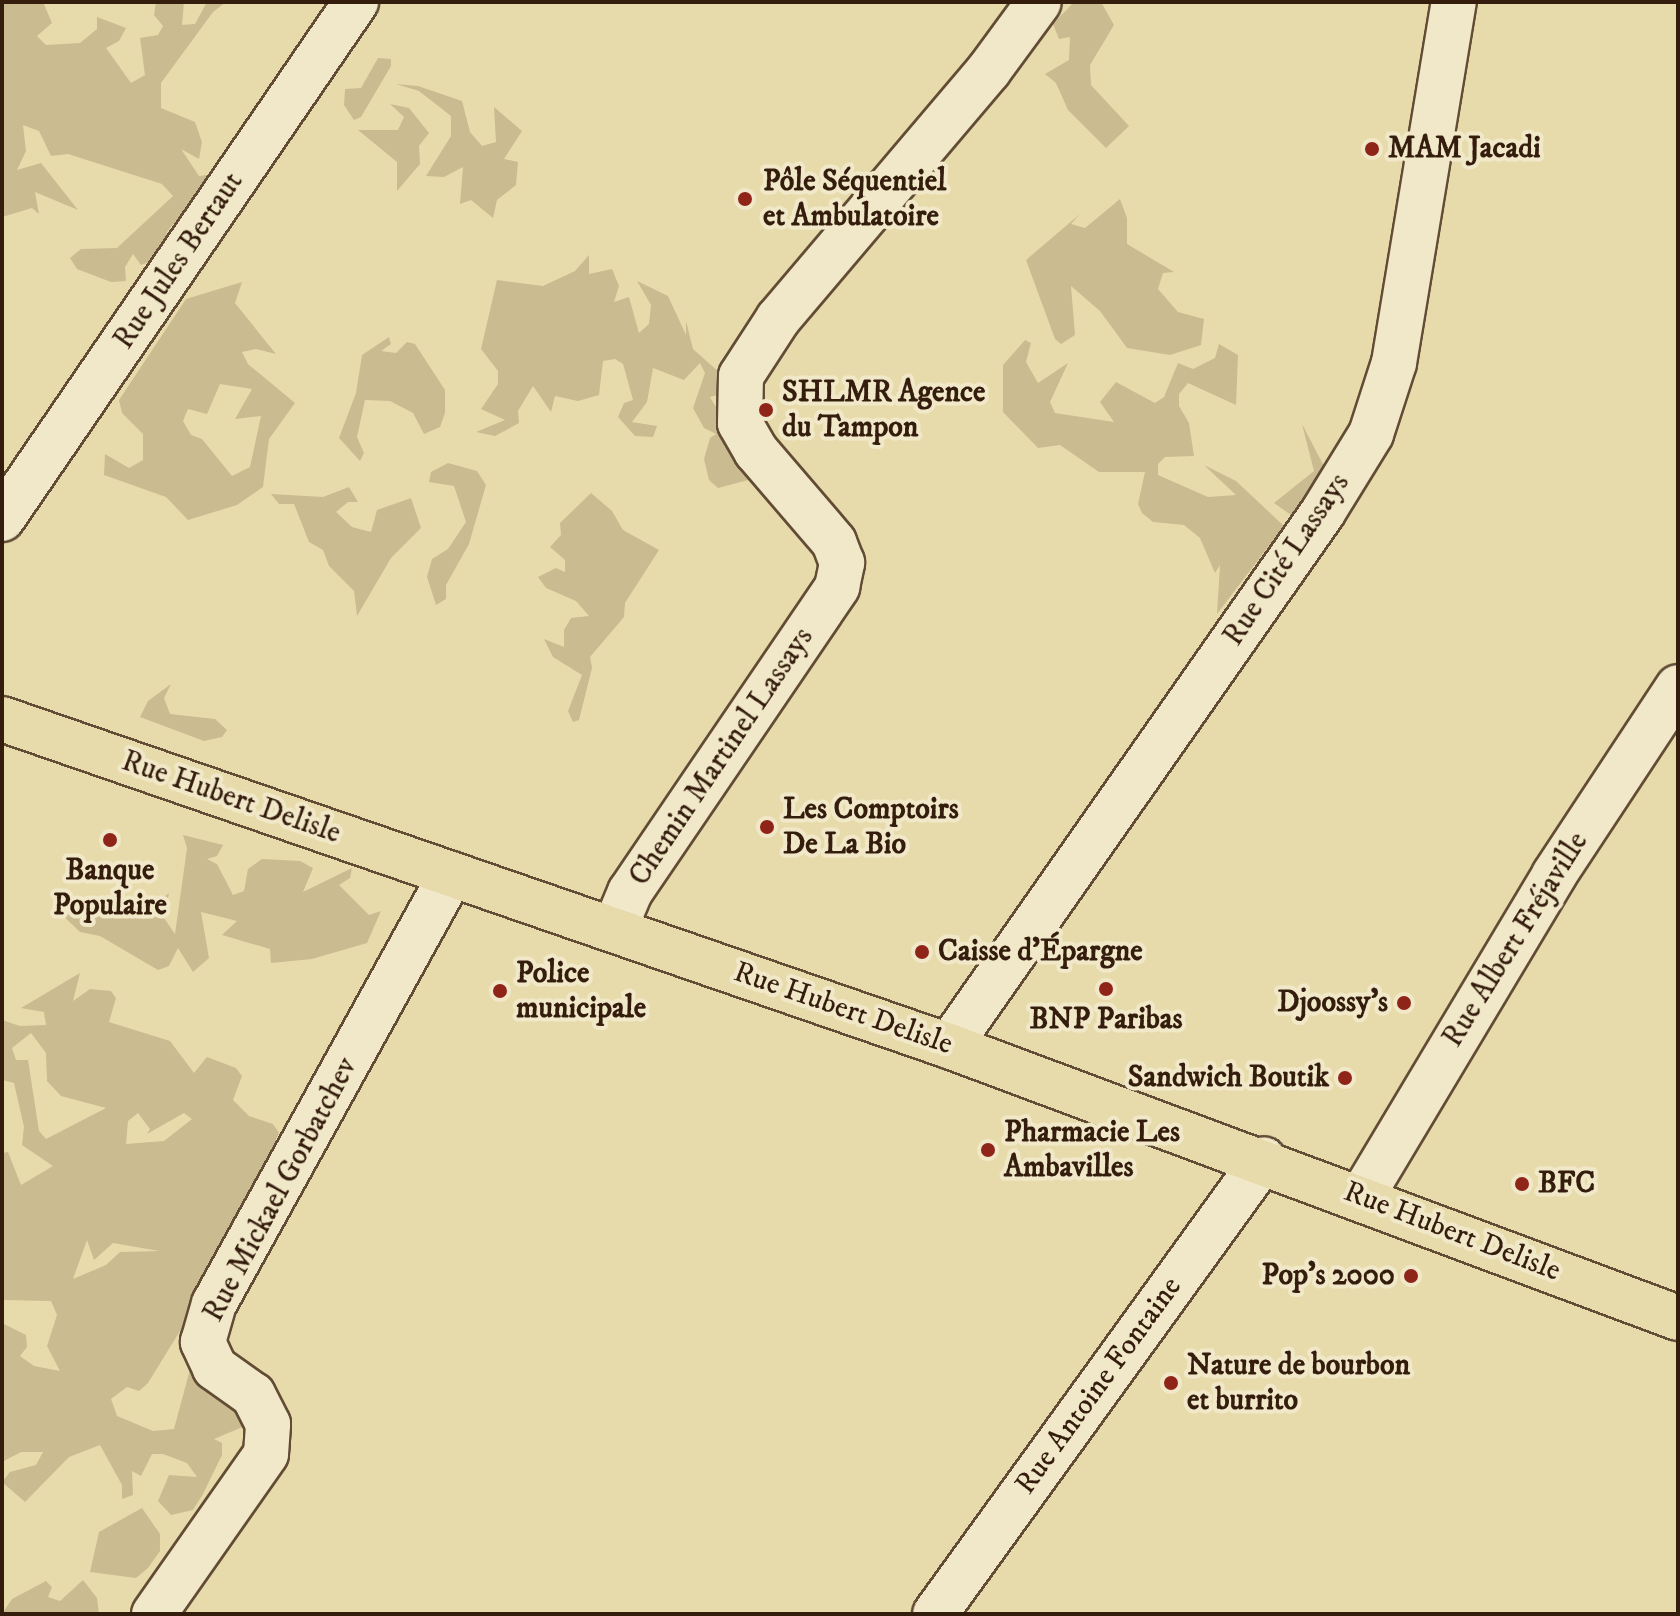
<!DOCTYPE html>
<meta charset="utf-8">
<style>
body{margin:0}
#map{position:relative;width:1680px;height:1616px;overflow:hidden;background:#e8dbab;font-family:"IM FELL DW Pica",serif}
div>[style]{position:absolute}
.green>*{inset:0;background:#cabb90}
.roads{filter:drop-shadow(2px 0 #624c35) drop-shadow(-2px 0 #624c35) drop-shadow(0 2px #624c35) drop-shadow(0 -2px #624c35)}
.minor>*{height:44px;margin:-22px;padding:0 22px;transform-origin:22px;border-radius:22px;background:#f0e8c8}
.major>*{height:44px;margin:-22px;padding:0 22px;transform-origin:22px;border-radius:22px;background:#e8dbab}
.dots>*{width:22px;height:22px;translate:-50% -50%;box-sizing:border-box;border:4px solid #f0e8c8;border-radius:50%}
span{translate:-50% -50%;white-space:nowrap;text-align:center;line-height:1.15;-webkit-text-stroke:8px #f0e8c8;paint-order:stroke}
.poi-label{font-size:30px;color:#351d0e;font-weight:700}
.left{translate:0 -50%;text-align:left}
.right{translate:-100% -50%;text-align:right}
.street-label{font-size:30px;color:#351d0e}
.frame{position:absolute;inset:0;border:4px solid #351d0e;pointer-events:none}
</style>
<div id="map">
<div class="green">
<i style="clip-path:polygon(2px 2px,43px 2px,52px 23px,37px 36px,46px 45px,80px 43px,97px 29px,97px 17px,126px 28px,119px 41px,106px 48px,131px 83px,145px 75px,140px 38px,158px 35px,163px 26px,154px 15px,156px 2px,184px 2px,182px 25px,195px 24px,207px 2px,226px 2px,213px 12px,161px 83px,161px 108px,195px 122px,202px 142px,199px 159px,181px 149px,199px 176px,214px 174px,166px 233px,177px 240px,157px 259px,141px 265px,133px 254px,125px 267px,126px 281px,111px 282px,77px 269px,70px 258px,81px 249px,117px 248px,173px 196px,162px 184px,68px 154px,51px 156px,39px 131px,23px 125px,26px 151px,17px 170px,41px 163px,78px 210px,35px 192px,39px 214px,32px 208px,2px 217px)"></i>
<i style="clip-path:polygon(1074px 2px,1101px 2px,1114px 25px,1090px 65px,1091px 85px,1129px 126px,1106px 148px,1068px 110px,1056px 83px,1045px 74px,1069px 60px,1070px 37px,1059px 39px,1053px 24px)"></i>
<i style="clip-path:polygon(378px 58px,391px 59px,391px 66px,361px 117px,354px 120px,344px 105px,345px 89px,361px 88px)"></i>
<i style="clip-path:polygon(396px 84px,418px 86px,462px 101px,470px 132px,482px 146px,496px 142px,494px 107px,522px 131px,504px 159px,518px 162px,516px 185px,497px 200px,493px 218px,471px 200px,460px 204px,463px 167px,444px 177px,426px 176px,451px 136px,451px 116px,419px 91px)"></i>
<i style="clip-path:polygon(390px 104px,409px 108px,429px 133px,419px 146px,420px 164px,397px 191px,397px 162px,358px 130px,398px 130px,404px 117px)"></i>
<i style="clip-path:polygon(1120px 199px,1127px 218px,1127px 244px,1174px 272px,1163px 273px,1158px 289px,1178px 312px,1204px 319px,1201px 345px,1170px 355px,1127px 348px,1100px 311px,1071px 286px,1075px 335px,1061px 344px,1055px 339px,1026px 260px,1080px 214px,1071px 224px,1085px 228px)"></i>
<i style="clip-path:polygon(589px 255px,589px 274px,612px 269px,619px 286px,614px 302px,629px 297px,639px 333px,649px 324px,651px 305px,637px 281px,668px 296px,686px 335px,686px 321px,693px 349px,738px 389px,710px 397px,762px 485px,748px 480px,718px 488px,709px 480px,704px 459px,710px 438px,716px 434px,704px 428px,693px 408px,705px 373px,700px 363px,684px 380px,653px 368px,647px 402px,632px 422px,657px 426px,653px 437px,635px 436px,618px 417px,624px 403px,633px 400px,623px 364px,615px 359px,603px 361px,599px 395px,578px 401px,555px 396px,551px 412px,533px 386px,518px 411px,519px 423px,495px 436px,476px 432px,505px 420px,481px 409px,498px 384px,498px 371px,481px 349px,497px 280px,543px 286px,575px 271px)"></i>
<i style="clip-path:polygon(evenodd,242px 282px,235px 303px,276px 354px,256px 349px,242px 352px,248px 364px,295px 403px,269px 439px,263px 487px,237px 505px,188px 520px,166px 497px,104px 475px,105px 454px,129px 468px,143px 460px,143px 434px,122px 413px,119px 400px,186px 299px,242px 282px,220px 384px,252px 389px,235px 419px,261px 416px,250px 467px,232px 476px,202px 439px,191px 435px,183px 421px,188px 409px,207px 414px,220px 384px)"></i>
<i style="clip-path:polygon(389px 337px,391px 344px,381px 351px,396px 353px,407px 342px,415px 344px,445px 390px,445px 413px,440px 427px,424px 434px,413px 413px,390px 401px,365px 400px,357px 437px,364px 453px,360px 461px,339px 438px,356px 393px,362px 355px)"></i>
<i style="clip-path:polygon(1025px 340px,1031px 343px,1026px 362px,1038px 383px,1068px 363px,1050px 402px,1055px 413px,1114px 422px,1100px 402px,1116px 382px,1155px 403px,1164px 397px,1178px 363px,1193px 369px,1215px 358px,1219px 344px,1238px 355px,1236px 405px,1188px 383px,1179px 394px,1179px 406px,1189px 423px,1194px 456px,1165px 457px,1158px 464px,1158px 475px,1208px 497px,1236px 495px,1204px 465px,1236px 481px,1284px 526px,1217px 614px,1220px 565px,1215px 573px,1200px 538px,1184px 525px,1153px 522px,1142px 513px,1138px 504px,1145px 472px,1099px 472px,1060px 445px,1038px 448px,1003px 412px,1003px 365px)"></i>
<i style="clip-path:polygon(1302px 424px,1328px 474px,1291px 515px,1274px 503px,1314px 471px)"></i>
<i style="clip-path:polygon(448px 463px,477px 471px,486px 485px,469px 544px,446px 585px,446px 599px,436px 605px,427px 577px,432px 559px,448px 549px,466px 522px,454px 486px,429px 482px,431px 472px)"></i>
<i style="clip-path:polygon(349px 487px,358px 502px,348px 502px,336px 512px,352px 527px,371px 532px,377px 510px,411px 498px,421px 528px,391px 558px,357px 616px,354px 591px,329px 566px,323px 550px,309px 542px,294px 504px,279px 504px,271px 494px,323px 497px)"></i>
<i style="clip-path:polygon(591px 493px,612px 511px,623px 530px,659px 550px,625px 603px,624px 617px,590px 657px,592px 668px,579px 720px,573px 722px,568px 711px,582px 675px,553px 657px,544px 639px,564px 647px,564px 630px,571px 618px,589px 616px,576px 601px,546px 588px,538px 577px,556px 568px,565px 572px,565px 560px,550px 547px,561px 535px,560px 523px)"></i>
<i style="clip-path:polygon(171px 684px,164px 698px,170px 714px,215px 719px,227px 730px,222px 737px,204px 741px,140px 717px,148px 701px)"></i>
<i style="clip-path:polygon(183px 835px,223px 845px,217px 856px,207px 859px,217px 864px,233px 895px,244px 891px,248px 869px,262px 859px,300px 861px,313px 868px,303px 892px,352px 868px,350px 878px,339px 885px,369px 915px,381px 911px,367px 943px,312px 959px,271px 963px,270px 949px,222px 935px,237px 921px,201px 912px,209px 958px,193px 972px,178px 948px,169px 966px,158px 970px,100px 936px,80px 932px,56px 909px,59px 898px,99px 910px,147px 911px,169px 893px,164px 918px,175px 934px,187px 848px)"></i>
<i style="clip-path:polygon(evenodd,80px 973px,73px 1001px,90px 989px,111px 991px,116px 998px,109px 1022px,170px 1041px,194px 1073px,207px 1057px,236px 1068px,242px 1076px,233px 1100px,249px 1116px,273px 1124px,279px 1133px,193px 1321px,180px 1331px,148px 1383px,139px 1391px,127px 1387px,111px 1399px,117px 1416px,153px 1431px,174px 1429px,192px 1362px,252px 1423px,214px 1439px,222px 1443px,222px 1455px,203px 1494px,193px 1510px,171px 1515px,158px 1501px,169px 1475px,197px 1477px,187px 1463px,163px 1454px,152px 1454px,141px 1476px,132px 1471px,133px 1495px,122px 1499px,122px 1485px,100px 1445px,69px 1457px,25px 1502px,2px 1482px,10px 1472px,36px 1465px,43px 1452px,21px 1452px,2px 1462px,2px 1323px,26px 1335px,27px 1347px,20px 1356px,34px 1366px,60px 1371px,47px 1346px,57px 1315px,51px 1301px,2px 1300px,2px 1153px,8px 1152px,21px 1185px,53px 1166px,22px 1145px,24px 1127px,14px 1083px,2px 1080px,2px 1020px,20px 1026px,46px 1025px,44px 1012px,21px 1008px,80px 973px,31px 1033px,46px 1053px,47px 1081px,61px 1096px,106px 1108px,46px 1139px,39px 1131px,28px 1060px,16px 1060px,12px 1048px,31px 1033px,80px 973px,138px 1113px,150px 1129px,147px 1134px,184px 1113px,192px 1119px,164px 1141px,126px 1144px,128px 1121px,138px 1113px,80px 973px,87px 1240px,94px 1260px,113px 1243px,159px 1251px,120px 1252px,106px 1265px,73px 1279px,87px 1240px)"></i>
<i style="clip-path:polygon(142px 1508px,160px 1534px,160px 1551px,148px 1568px,136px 1578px,90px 1572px,99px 1532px)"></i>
<i style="clip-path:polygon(83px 1580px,97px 1598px,99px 1614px,2px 1614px,12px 1599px,46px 1581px,52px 1587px,48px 1597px,60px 1601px)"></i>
</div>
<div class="roads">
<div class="minor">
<i style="left:2px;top:519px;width:627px;rotate:-55.6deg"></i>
<i style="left:614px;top:930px;width:41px;rotate:-67.2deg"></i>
<i style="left:630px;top:892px;width:369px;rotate:-55.8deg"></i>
<i style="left:837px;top:587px;width:25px;rotate:-78deg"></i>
<i style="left:842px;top:563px;width:22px;rotate:-111deg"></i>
<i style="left:834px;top:542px;width:120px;rotate:-130.6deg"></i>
<i style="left:756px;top:451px;width:32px;rotate:-120deg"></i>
<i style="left:740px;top:423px;width:47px;rotate:-88.8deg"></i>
<i style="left:741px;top:376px;width:68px;rotate:-57deg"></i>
<i style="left:778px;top:319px;width:326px;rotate:-49.7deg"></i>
<i style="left:989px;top:70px;width:84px;rotate:-53.7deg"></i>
<i style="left:949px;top:1046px;width:652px;rotate:-54.99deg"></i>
<i style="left:1323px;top:512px;width:92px;rotate:-58.4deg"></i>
<i style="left:1371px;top:434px;width:75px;rotate:-72.1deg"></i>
<i style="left:1394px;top:363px;width:366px;rotate:-80.6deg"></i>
<i style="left:1361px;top:1198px;width:376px;rotate:-59.1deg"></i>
<i style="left:1554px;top:875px;width:225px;rotate:-56.6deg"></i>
<i style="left:154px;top:1614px;width:195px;rotate:-55deg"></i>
<i style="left:266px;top:1454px;width:30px;rotate:-86deg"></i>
<i style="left:268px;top:1424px;width:33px;rotate:-117deg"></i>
<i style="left:253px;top:1395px;width:47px;rotate:-144.6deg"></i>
<i style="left:215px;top:1368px;width:29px;rotate:-115deg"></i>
<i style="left:203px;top:1342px;width:40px;rotate:-74deg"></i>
<i style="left:214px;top:1304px;width:491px;rotate:-61.1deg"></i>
<i style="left:935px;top:1614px;width:561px;rotate:-54.13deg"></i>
</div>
<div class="major">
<i style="left:2px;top:719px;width:1002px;rotate:19.05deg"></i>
<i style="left:949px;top:1046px;width:778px;rotate:20.46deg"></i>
</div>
</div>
<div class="dots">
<i style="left:1372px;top:149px;background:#8f2418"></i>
<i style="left:745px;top:199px;background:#8f2418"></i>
<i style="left:766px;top:410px;background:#8f2418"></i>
<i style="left:767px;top:827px;background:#8f2418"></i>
<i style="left:110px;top:840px;background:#8f2418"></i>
<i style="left:922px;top:952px;background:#8f2418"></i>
<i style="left:1106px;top:989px;background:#8f2418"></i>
<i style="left:500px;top:991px;background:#8f2418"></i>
<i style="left:1404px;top:1003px;background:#8f2418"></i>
<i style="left:1345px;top:1078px;background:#8f2418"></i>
<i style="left:988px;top:1150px;background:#8f2418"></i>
<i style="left:1522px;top:1184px;background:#8f2418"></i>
<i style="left:1411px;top:1276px;background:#8f2418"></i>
<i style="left:1171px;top:1383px;background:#8f2418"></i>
</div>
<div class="poi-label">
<span class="left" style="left:1388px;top:149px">MAM Jacadi</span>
<span class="left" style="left:763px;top:199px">Pôle Séquentiel<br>et Ambulatoire</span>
<span class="left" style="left:782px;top:410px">SHLMR Agence<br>du Tampon</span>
<span class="left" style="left:783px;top:827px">Les Comptoirs<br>De La Bio</span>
<span style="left:110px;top:888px">Banque<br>Populaire</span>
<span class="left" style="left:938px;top:952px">Caisse d'Épargne</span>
<span class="left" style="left:516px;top:991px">Police<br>municipale</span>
<span class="right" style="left:1388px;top:1003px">Djoossy's</span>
<span style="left:1106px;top:1020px">BNP Paribas</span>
<span class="right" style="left:1329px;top:1078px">Sandwich Boutik</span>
<span class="left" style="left:1004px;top:1150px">Pharmacie Les<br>Ambavilles</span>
<span class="left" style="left:1538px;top:1184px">BFC</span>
<span class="right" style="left:1395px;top:1276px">Pop's 2000</span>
<span class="left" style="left:1187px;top:1383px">Nature de bourbon<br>et burrito</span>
</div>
<div class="street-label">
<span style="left:179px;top:261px;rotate:-56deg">Rue Jules Bertaut</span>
<span style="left:1287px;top:560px;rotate:-56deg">Rue Cité Lassays</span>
<span style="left:722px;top:757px;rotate:-56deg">Chemin Martinel Lassays</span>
<span style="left:231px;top:798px;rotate:19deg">Rue Hubert Delisle</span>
<span style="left:1516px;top:940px;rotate:-58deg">Rue Albert Fréjaville</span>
<span style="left:843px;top:1009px;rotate:19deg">Rue Hubert Delisle</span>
<span style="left:281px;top:1190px;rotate:-62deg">Rue Mickael Gorbatchev</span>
<span style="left:1452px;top:1232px;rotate:21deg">Rue Hubert Delisle</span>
<span style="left:1099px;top:1386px;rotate:-54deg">Rue Antoine Fontaine</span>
</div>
<div class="frame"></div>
</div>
